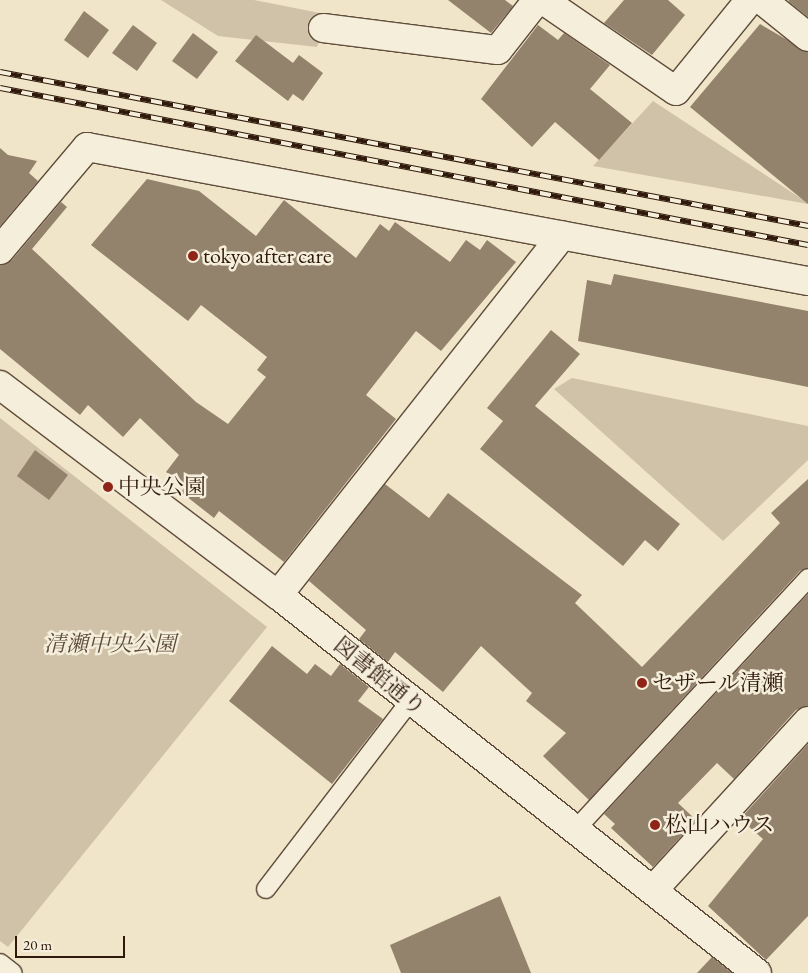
<!DOCTYPE html>
<meta charset="utf-8">
<style>
body{margin:0}
#map{position:relative;width:808px;height:973px;overflow:hidden;background:#f0e5c8;font-family:"EB Garamond","Noto Serif JP",serif}
div>[style]{position:absolute}
.green>*{inset:0;background:#cfc2a8}
.building>*{inset:0;background:#93836d}
.roads{filter:drop-shadow(1px 0 #5f4c3a) drop-shadow(-1px 0 #5f4c3a) drop-shadow(0 1px #5f4c3a) drop-shadow(0 -1px #5f4c3a)}
.lane>*{height:18px;margin:-9px;padding:0 9px;transform-origin:9px;border-radius:9px;background:#f5eedb}
.street>*{height:28px;margin:-14px;padding:0 14px;transform-origin:14px;border-radius:14px;background:#f5eedb}
.secondary>*{height:28px;margin:-14px;padding:0 14px;transform-origin:14px;border-radius:14px;background:#f5eedb}
.rail>*{height:5.5px;margin-top:-2.75px;transform-origin:0;background:repeating-linear-gradient(90deg,#f5eedb 0 11px,#2f190b 0 22px);box-sizing:border-box;border-block:1px solid #2f190b}
.dots>*{width:14px;height:14px;translate:-50% -50%;box-sizing:border-box;border:2px solid #f5eedb;border-radius:50%}
span{translate:-50% -50%;white-space:nowrap;text-align:center;line-height:1.15;-webkit-text-stroke:5px #f5eedb;paint-order:stroke}
.poi-label{font-size:22px;color:#2f190b}
.left{translate:0 -50%;text-align:left}
.park-label{font-size:22px;color:#5f4c3a;font-style:italic}
.street-label{font-size:22px;color:#2f190b}
.scale{position:absolute;left:15px;top:936px;width:110px;height:22px;box-sizing:border-box;border:2px solid #2f190b;border-top:0;padding-left:6px;font-size:15px;line-height:18px;white-space:nowrap;color:#2f190b;-webkit-text-stroke:4px #f5eedb;paint-order:stroke}
</style>
<div id="map">
<div class="green">
<i style="clip-path:polygon(161px 0,254px 0,325px 14px,323px 28px,317px 47px,218px 36px)"></i>
<i style="clip-path:polygon(653px 101px,808px 203px,808px 204px,593px 166px)"></i>
<i style="clip-path:polygon(572px 378px,808px 426px,808px 460px,723px 541px,554px 389px)"></i>
<i style="clip-path:polygon(0 418px,267px 627px,8px 947px,0 941px)"></i>
</div>
<div class="building">
<i style="clip-path:polygon(448px 0,505px 0,513px 6px,491px 33px)"></i>
<i style="clip-path:polygon(624px 0,668px 0,685px 15px,652px 55px,604px 23px)"></i>
<i style="clip-path:polygon(789px 0,808px 0,808px 17px,788px 1px)"></i>
<i style="clip-path:polygon(84px 11px,109px 30px,88px 58px,64px 40px)"></i>
<i style="clip-path:polygon(760px 24px,808px 52px,808px 204px,690px 107px)"></i>
<i style="clip-path:polygon(133px 25px,157px 43px,137px 71px,112px 53px)"></i>
<i style="clip-path:polygon(538px 25px,558px 40px,564px 33px,610px 65px,590px 89px,632px 123px,599px 160px,555px 122px,532px 147px,481px 99px)"></i>
<i style="clip-path:polygon(193px 33px,218px 52px,197px 79px,172px 61px)"></i>
<i style="clip-path:polygon(256px 35px,293px 63px,299px 55px,323px 73px,303px 101px,293px 94px,288px 101px,235px 61px)"></i>
<i style="clip-path:polygon(0 148px,8px 155px,37px 161px,29px 173px,38px 181px,0 226px)"></i>
<i style="clip-path:polygon(147px 179px,199px 191px,256px 236px,284px 200px,356px 258px,380px 224px,389px 231px,395px 222px,450px 262px,466px 240px,480px 250px,487px 240px,516px 262px,441px 351px,416px 331px,366px 395px,396px 419px,284px 562px,219px 511px,214px 518px,177px 489px,182px 483px,166px 472px,179px 455px,140px 418px,123px 437px,88px 405px,80px 415px,0 349px,0 265px,12px 260px,61px 202px,67px 207px,32px 249px,196px 402px,228px 424px,266px 377px,257px 370px,267px 357px,201px 305px,188px 321px,91px 245px)"></i>
<i style="clip-path:polygon(614px 274px,808px 311px,808px 387px,578px 341px,587px 280px,611px 285px)"></i>
<i style="clip-path:polygon(551px 330px,580px 354px,535px 406px,680px 524px,658px 551px,645px 540px,623px 566px,480px 449px,503px 421px,487px 408px)"></i>
<i style="clip-path:polygon(35px 450px,68px 475px,49px 500px,17px 476px)"></i>
<i style="clip-path:polygon(808px 479px,808px 568px,800px 571px,589px 800px,543px 756px,566px 733px,526px 701px,532px 693px,481px 646px,443px 692px,395px 652px,388px 662px,359px 639px,366px 630px,309px 581px,385px 484px,429px 518px,448px 493px,582px 595px,575px 603px,642px 667px,780px 523px,771px 513px)"></i>
<i style="clip-path:polygon(808px 594px,808px 706px,796px 710px,734px 779px,717px 763px,678px 803px,696px 820px,653px 867px,611px 828px,615px 824px,604px 814px)"></i>
<i style="clip-path:polygon(272px 646px,307px 674px,315px 664px,331px 676px,340px 664px,369px 687px,358px 701px,383px 719px,332px 784px,229px 701px)"></i>
<i style="clip-path:polygon(808px 744px,808px 916px,766px 960px,708px 906px,763px 839px,740px 819px)"></i>
<i style="clip-path:polygon(500px 896px,531px 973px,401px 973px,390px 945px)"></i>
<i style="clip-path:polygon(712px 957px,732px 973px,697px 973px)"></i>
</div>
<div class="roads">
<div class="lane">
<i style="left:575px;top:830px;width:343px;rotate:-47.2deg"></i>
<i style="left:266px;top:889px;width:237px;rotate:-52.5deg"></i>
<i style="left:0;top:963px;width:16px;rotate:38deg"></i>
</div>
<div class="street">
<i style="left:543px;top:0;width:161px;rotate:34.4deg"></i>
<i style="left:676px;top:91px;width:117px;rotate:-50.9deg"></i>
<i style="left:762px;top:0;width:59px;rotate:38.8deg"></i>
<i style="left:323px;top:28px;width:176px;rotate:7.2deg"></i>
<i style="left:498px;top:50px;width:63px;rotate:-52deg"></i>
<i style="left:0;top:250px;width:135px;rotate:-49.8deg"></i>
<i style="left:87px;top:147px;width:733px;rotate:10.53deg"></i>
<i style="left:278px;top:595px;width:458px;rotate:-51.7deg"></i>
<i style="left:654px;top:889px;width:228px;rotate:-47.5deg"></i>
</div>
<div class="secondary">
<i style="left:0;top:385px;width:348px;rotate:37.1deg"></i>
<i style="left:278px;top:595px;width:610px;rotate:38.28deg"></i>
</div>
</div>
<div class="rail">
<i style="left:0;top:72px;width:823px;rotate:10.79deg"></i>
<i style="left:0;top:88px;width:823px;rotate:11deg"></i>
</div>
<div class="dots">
<i style="left:193px;top:256px;background:#8f2418"></i>
<i style="left:108px;top:487px;background:#8f2418"></i>
<i style="left:642px;top:683px;background:#8f2418"></i>
<i style="left:655px;top:825px;background:#8f2418"></i>
</div>
<div class="poi-label">
<span class="left" style="left:203px;top:256px">tokyo after care</span>
<span class="left" style="left:118px;top:487px">中央公園</span>
<span class="left" style="left:652px;top:683px">セザール清瀬</span>
<span class="left" style="left:665px;top:825px">松山ハウス</span>
</div>
<div class="park-label">
<span style="left:110px;top:644px">清瀬中央公園</span>
</div>
<div class="street-label">
<span style="left:380px;top:676px;rotate:39deg">図書館通り</span>
</div>
<div class="scale">20 m</div>
</div>
